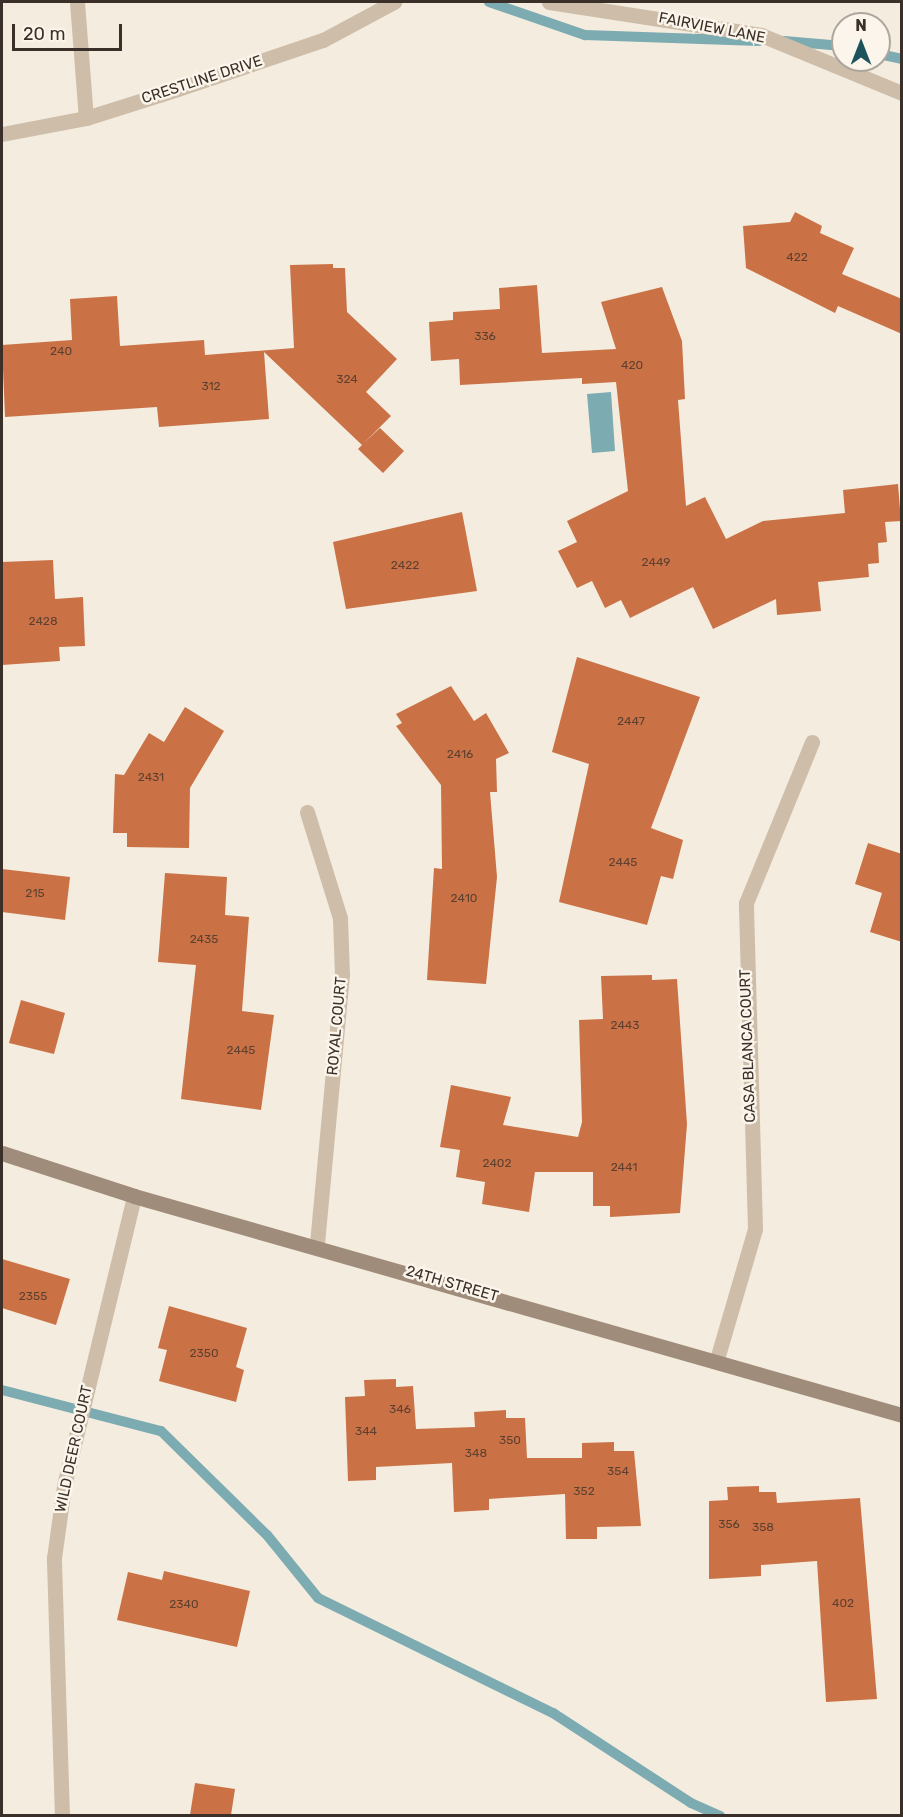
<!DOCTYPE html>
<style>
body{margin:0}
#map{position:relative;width:903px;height:1817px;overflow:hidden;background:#f4ecde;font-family:Rubik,sans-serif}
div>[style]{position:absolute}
.water>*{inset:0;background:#7cabb2}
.stream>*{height:10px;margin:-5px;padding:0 5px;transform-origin:5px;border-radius:5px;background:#7cabb2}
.building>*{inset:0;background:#ca7246}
.minor>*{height:15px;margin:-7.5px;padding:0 7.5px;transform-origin:7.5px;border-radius:7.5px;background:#cdbda9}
.secondary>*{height:15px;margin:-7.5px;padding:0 7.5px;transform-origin:7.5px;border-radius:7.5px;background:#a08c7b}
span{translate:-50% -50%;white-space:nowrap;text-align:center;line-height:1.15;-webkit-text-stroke:5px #fbf5eb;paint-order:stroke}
.number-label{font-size:12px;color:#5e4030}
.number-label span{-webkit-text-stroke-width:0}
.street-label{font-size:15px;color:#3a3029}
.frame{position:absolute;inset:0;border:3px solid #3a3029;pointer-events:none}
.north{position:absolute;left:831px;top:12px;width:60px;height:60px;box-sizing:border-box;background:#fbf5eb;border:2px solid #aea69d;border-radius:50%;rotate:0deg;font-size:16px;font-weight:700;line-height:24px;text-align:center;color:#3a3029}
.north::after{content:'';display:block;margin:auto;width:21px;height:27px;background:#1d535d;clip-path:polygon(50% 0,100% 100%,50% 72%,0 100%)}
.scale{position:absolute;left:12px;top:24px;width:110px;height:27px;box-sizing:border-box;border:3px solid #3a3029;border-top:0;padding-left:8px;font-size:18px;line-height:21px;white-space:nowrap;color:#3a3029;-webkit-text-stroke:4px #fbf5eb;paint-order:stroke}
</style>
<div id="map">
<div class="water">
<i style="clip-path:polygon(611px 392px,615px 451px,592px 453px,587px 394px)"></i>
</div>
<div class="stream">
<i style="left:489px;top:2px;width:102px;rotate:19deg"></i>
<i style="left:585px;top:35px;width:174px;rotate:2deg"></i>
<i style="left:784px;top:41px;width:59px;rotate:4.8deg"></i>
<i style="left:879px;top:54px;width:24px;rotate:12deg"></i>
<i style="left:2px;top:1390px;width:164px;rotate:14.5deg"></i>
<i style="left:161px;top:1431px;width:148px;rotate:44.5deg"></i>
<i style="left:267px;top:1535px;width:81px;rotate:51deg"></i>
<i style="left:318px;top:1598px;width:262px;rotate:26.1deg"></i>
<i style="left:553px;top:1713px;width:165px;rotate:33.1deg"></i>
<i style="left:691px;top:1803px;width:32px;rotate:24deg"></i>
</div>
<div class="building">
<i style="clip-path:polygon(795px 212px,822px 226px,820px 233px,854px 248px,842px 274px,902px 299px,902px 334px,838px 306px,835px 313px,746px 268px,743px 226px,790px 222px)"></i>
<i style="clip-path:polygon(333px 264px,333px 268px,345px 268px,347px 312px,397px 359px,366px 392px,391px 416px,364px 443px,380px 428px,404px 451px,383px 473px,358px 449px,362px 445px,264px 352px,269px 419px,159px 427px,157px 407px,5px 417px,2px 345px,72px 340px,70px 299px,117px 296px,120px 346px,204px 340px,205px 355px,294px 348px,290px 265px)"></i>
<i style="clip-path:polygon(537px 285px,542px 353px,616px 349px,601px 302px,662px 287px,682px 341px,685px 399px,678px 400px,686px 506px,705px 497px,726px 539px,763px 521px,845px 513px,843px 490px,898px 484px,901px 521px,885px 522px,887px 542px,878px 543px,879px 563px,868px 564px,869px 577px,818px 582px,821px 611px,777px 615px,776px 599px,713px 629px,693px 587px,630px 618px,621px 600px,605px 608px,592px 581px,577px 588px,558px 551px,577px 542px,567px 521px,628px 491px,616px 382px,582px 384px,582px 378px,460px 385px,459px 359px,431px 361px,429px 322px,453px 320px,453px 312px,500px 309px,499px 288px)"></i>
<i style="clip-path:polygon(462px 512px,477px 591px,346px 609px,333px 542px)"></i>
<i style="clip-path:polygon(53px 560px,55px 599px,83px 597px,85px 646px,59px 647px,60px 661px,2px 665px,2px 562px)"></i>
<i style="clip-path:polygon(577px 657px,700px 697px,651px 828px,683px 840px,673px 879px,661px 876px,647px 925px,559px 902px,589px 764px,552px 752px)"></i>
<i style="clip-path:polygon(451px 686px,474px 721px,486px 713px,509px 753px,496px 759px,497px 792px,490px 792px,497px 877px,486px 984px,427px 980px,434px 868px,442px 869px,441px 785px,396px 726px,402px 723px,396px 714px)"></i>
<i style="clip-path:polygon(185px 707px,224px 731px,190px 788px,189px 848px,127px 847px,127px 833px,113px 833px,115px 774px,124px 775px,149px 733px,164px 742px)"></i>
<i style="clip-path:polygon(868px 843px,902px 854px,902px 942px,870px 932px,882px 893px,855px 884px)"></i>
<i style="clip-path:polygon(2px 869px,70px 877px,65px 920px,2px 912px)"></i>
<i style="clip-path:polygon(165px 873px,227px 877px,225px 915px,249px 917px,242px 1011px,274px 1015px,261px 1110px,181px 1099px,196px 965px,158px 962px)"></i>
<i style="clip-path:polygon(652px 975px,652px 980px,677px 979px,687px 1124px,680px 1213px,610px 1217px,610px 1206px,593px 1206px,593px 1172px,535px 1172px,529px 1212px,482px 1204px,485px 1182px,456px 1177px,460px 1150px,440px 1147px,451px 1085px,511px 1097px,503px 1125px,578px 1137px,582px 1122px,579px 1020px,603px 1019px,601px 976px)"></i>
<i style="clip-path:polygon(21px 1000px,65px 1013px,54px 1054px,9px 1043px)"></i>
<i style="clip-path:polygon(2px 1259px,70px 1279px,56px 1325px,2px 1308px)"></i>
<i style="clip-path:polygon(169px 1306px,247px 1328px,236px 1367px,244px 1370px,236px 1402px,159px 1381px,167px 1350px,158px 1348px)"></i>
<i style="clip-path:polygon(396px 1379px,396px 1387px,413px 1386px,416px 1429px,475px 1427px,474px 1412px,506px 1410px,506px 1418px,525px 1418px,527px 1458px,582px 1458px,582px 1443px,614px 1442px,614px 1451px,634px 1451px,641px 1526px,597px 1527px,597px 1539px,566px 1539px,565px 1494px,489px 1499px,489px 1510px,454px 1512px,452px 1463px,376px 1467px,376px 1480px,348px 1481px,345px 1397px,365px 1396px,364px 1380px)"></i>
<i style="clip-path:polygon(759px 1486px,759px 1492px,776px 1492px,777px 1503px,860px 1498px,877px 1699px,826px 1702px,817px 1561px,761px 1565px,761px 1576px,709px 1579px,709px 1501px,728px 1500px,727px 1487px)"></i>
<i style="clip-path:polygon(164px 1571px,250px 1591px,237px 1647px,117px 1620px,128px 1572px,162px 1580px)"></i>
<i style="clip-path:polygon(195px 1783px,235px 1789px,231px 1815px,190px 1815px)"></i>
</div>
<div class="minor">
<i style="left:77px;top:2px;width:116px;rotate:85.6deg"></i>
<i style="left:549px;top:2px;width:215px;rotate:8.8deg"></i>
<i style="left:761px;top:35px;width:152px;rotate:22.4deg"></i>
<i style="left:2px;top:134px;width:86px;rotate:-10.8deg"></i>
<i style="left:86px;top:118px;width:96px;rotate:-17.5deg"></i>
<i style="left:178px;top:89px;width:153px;rotate:-18.7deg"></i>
<i style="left:323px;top:40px;width:81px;rotate:-28.2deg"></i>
<i style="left:307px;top:812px;width:111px;rotate:72.7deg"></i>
<i style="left:340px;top:918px;width:56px;rotate:88deg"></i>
<i style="left:342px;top:974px;width:273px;rotate:95.3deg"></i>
<i style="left:717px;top:1359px;width:135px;rotate:-73.7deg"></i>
<i style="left:755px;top:1229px;width:326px;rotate:-91.6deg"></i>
<i style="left:746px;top:903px;width:174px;rotate:-67.7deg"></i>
<i style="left:62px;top:1816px;width:258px;rotate:-91.8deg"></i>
<i style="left:54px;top:1558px;width:73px;rotate:-82.1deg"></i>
<i style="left:64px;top:1486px;width:298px;rotate:-76.4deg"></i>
</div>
<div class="secondary">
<i style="left:2px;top:1153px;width:139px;rotate:18deg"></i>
<i style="left:134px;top:1196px;width:799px;rotate:15.92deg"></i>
</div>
<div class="number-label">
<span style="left:797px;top:258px">422</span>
<span style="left:485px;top:337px">336</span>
<span style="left:61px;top:352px">240</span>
<span style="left:632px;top:366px">420</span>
<span style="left:347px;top:380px">324</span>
<span style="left:211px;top:387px">312</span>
<span style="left:656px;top:563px">2449</span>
<span style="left:405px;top:566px">2422</span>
<span style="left:43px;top:622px">2428</span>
<span style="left:631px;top:722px">2447</span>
<span style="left:460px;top:755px">2416</span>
<span style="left:151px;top:778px">2431</span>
<span style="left:623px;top:863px">2445</span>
<span style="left:35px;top:894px">215</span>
<span style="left:464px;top:899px">2410</span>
<span style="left:204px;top:940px">2435</span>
<span style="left:625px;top:1026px">2443</span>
<span style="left:241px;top:1051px">2445</span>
<span style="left:497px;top:1164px">2402</span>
<span style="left:624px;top:1168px">2441</span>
<span style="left:33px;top:1297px">2355</span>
<span style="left:204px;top:1354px">2350</span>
<span style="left:400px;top:1410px">346</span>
<span style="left:366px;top:1432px">344</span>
<span style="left:510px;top:1441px">350</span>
<span style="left:476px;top:1454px">348</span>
<span style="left:618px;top:1472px">354</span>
<span style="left:584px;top:1492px">352</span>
<span style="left:729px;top:1525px">356</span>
<span style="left:763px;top:1528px">358</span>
<span style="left:843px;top:1604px">402</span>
<span style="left:184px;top:1605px">2340</span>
</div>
<div class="street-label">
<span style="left:712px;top:28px;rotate:11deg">FAIRVIEW LANE</span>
<span style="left:202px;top:80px;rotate:-18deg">CRESTLINE DRIVE</span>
<span style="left:337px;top:1026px;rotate:-85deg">ROYAL COURT</span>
<span style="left:748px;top:1046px;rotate:-92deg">CASA BLANCA COURT</span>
<span style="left:452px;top:1284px;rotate:16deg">24TH STREET</span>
<span style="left:74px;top:1449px;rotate:-78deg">WILD DEER COURT</span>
</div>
<div class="frame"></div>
<div class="north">N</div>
<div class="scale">20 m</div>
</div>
